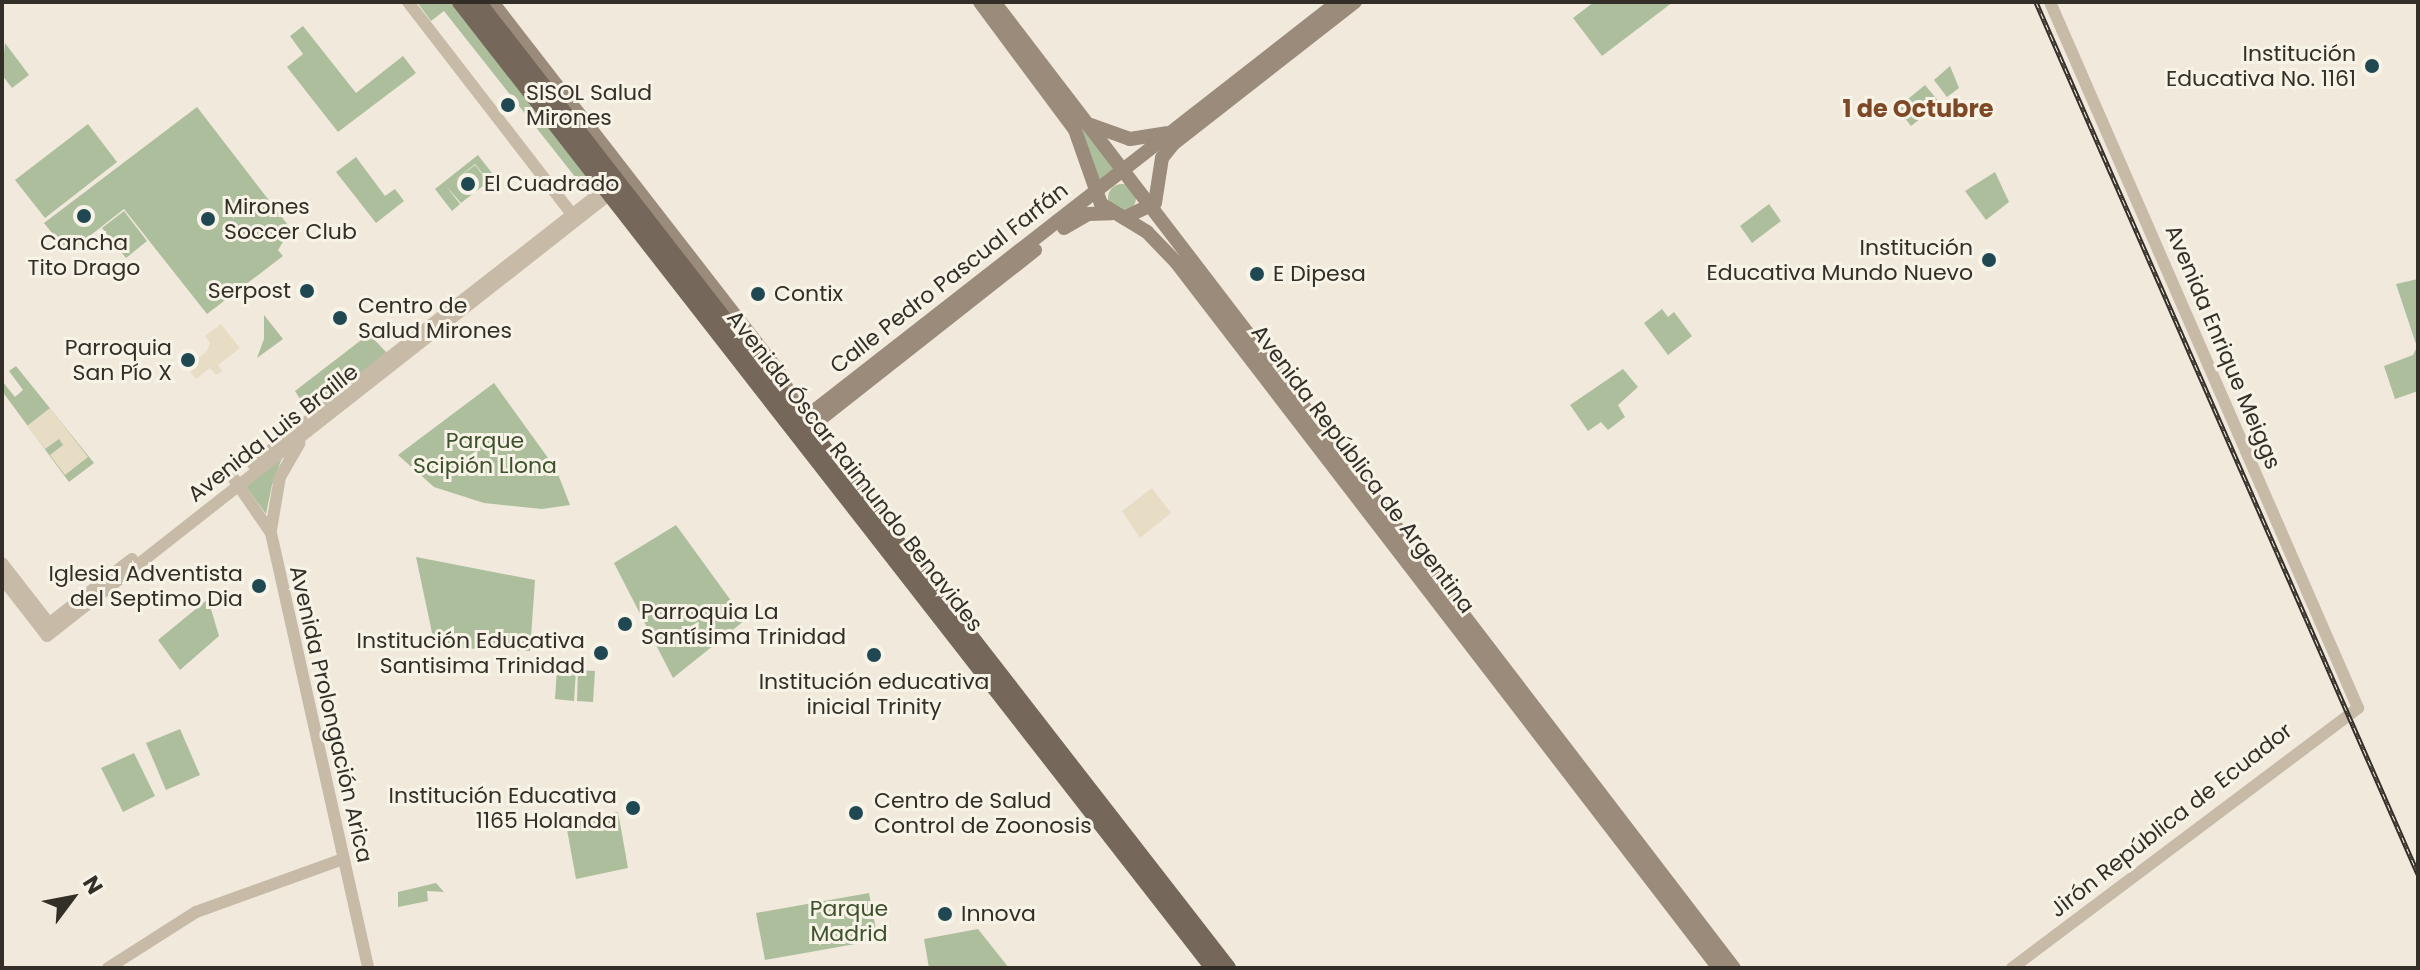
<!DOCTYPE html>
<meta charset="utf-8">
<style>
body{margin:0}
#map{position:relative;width:2420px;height:970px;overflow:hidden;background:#f0e9dc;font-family:Poppins,sans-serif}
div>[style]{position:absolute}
.green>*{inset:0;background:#adbe9d}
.round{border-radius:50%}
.plaza>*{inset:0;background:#e7ddc4}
.tertiary>*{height:12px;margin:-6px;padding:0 6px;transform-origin:6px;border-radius:6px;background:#c7bba8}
.secondary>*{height:14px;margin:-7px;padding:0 7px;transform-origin:7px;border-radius:7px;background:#9a8b7a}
.primary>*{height:16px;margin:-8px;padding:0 8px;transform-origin:8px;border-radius:8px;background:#75675a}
.rail>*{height:5px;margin-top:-2.5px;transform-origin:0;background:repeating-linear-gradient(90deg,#f8f3e7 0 6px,#342e28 0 12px);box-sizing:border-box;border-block:2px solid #342e28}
.dots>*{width:22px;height:22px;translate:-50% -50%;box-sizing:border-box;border:4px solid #f8f3e7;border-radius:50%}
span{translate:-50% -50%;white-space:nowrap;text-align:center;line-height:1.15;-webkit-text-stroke:6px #f8f3e7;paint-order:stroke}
.poi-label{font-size:22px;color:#342e28}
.right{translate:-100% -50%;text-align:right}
.left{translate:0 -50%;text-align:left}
.street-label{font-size:22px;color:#342e28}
.park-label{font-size:22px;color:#3e512d}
.neighbourhood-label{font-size:24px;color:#7e4927;font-weight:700}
.frame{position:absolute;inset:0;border:4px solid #342e28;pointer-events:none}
.north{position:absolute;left:32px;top:858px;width:80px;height:80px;-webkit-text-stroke:6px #f8f3e7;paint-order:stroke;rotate:58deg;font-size:22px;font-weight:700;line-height:32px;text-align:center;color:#342e28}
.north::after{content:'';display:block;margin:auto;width:28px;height:36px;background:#342e28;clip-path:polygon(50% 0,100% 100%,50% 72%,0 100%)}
</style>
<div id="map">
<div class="green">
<i style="clip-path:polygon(417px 2px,452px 2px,600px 187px,591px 197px,444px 11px,431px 21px)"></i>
<i style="clip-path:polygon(1594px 2px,1673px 2px,1602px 56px,1573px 18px)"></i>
<i style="clip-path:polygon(303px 26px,356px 93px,403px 56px,416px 73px,338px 132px,287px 67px,303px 54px,290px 36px)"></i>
<i style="clip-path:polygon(5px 43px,29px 75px,12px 88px,2px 75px)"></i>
<i style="clip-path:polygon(1950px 66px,1959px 88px,1947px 97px,1934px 80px)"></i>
<i style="clip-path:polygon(1925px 85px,1940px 103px,1911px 126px,1897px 108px)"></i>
<i style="clip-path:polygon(197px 107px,291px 229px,278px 250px,283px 256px,207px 314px,124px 209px,68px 253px,44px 223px)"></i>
<i style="clip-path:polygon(88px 124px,117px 162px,45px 218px,15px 180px)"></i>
<i style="clip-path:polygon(1082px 125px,1115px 170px,1100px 182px,1082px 131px)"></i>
<i style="clip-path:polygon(478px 155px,495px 177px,489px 182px,475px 164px,450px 184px,475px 165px,488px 182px,461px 203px,446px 186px,460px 204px,452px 211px,435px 189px)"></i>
<i style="clip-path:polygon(356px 157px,385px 196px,395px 189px,404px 201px,376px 223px,336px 172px)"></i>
<i style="clip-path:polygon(1995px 172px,2009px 202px,1986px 220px,1965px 191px)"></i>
<i class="round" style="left:1108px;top:184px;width:28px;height:28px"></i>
<i style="clip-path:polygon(1769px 204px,1781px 221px,1752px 243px,1740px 226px)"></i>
<i style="clip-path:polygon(124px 211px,147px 241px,126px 258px,102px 228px)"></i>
<i style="clip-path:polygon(2418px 279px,2418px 391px,2395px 399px,2384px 366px,2413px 355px,2417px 347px,2396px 284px)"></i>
<i style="clip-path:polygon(1662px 309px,1668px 317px,1674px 312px,1692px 336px,1668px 355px,1644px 323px)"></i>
<i style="clip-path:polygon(264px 315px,283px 339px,257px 358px,264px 339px)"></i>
<i style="clip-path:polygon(369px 334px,387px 353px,308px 412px,295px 391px)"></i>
<i style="clip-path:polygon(16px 366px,94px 463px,69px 482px,2px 391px,2px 381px,15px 397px,23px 390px,9px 371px)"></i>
<i style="clip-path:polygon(1623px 369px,1638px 387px,1618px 405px,1625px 417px,1608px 430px,1601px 422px,1588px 431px,1570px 405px)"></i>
<i style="clip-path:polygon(494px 383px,556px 469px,570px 505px,542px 509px,484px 503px,434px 487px,398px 455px)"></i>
<i style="clip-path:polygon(282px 458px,272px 485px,266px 514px,245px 485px)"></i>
<i style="clip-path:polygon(676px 525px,745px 620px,673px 678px,614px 563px)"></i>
<i style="clip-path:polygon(416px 557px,535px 580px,530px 651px,435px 647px)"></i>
<i style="clip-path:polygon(208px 599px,219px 636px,180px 670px,158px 640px)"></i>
<i style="clip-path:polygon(557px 669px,576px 670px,574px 701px,555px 699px)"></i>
<i style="clip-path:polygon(578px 670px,595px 671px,593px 702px,577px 701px)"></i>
<i style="clip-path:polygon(180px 729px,200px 775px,166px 790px,146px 743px)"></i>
<i style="clip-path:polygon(134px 753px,155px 796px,123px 812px,101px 768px)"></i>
<i style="clip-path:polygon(618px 812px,628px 868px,576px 879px,566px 824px)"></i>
<i style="clip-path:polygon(436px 883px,444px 892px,427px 891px,428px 901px,398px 907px,398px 892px)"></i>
<i style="clip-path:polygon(869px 893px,878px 940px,765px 960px,756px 913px)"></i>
<i style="clip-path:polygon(978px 929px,1009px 968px,929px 968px,924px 939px)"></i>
</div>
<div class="plaza">
<i style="clip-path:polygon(221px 324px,240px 348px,218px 365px,222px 371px,216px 375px,210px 368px,196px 379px,187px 367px,207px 351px,210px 343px,205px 336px)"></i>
<i style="clip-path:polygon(50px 408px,88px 457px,65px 475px,50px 455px,63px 445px,59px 439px,45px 449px,27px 426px)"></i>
<i style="clip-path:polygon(1152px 488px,1171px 513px,1140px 538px,1122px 511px)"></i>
</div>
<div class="tertiary">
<i style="left:408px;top:2px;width:268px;rotate:52.3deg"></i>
<i style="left:253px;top:464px;width:447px;rotate:-38deg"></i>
<i style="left:234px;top:479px;width:65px;rotate:55.6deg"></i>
<i style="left:271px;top:533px;width:446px;rotate:77.4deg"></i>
<i style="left:271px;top:530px;width:54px;rotate:-80.4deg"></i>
<i style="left:280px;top:477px;width:39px;rotate:-60deg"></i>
<i style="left:2px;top:563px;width:81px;rotate:52deg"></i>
<i style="left:2px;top:578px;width:73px;rotate:52.2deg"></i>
<i style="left:47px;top:636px;width:722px;rotate:-38.14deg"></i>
<i style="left:42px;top:629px;width:114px;rotate:-37.9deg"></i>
<i style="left:108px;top:968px;width:104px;rotate:-32.5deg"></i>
<i style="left:196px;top:912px;width:156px;rotate:-19.8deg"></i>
<i style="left:2012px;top:968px;width:433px;rotate:-36.9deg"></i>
<i style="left:2358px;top:708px;width:770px;rotate:-113.57deg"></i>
</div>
<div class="secondary">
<i style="left:492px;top:2px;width:467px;rotate:52.2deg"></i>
<i style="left:778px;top:371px;width:33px;rotate:63deg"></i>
<i style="left:980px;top:2px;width:159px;rotate:53.4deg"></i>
<i style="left:1075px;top:130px;width:78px;rotate:70.6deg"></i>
<i style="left:1101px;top:204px;width:54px;rotate:31.3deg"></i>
<i style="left:1147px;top:232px;width:42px;rotate:46deg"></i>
<i style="left:1176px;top:262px;width:891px;rotate:52.44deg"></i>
<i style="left:994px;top:2px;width:1217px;rotate:52.55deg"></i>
<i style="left:1091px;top:125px;width:41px;rotate:19.7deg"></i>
<i style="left:1130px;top:139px;width:37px;rotate:-9deg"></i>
<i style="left:1124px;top:218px;width:34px;rotate:-26deg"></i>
<i style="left:1155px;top:203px;width:46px;rotate:-81.2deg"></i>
<i style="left:1162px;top:158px;width:18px;rotate:-52deg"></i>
<i style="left:1173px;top:144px;width:231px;rotate:-38deg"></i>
<i style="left:1064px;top:228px;width:28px;rotate:-30deg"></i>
<i style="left:1088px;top:214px;width:24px;rotate:-2deg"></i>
<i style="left:796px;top:425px;width:688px;rotate:-37.97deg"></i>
<i style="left:800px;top:435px;width:299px;rotate:-38.2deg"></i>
</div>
<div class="primary">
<i style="left:460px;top:2px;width:1225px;rotate:52.06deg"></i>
<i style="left:478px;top:2px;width:1223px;rotate:52.17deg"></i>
</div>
<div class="rail">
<i style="left:2036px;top:2px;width:952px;rotate:66.34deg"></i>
</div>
<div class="dots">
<i style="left:2372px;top:66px;background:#204853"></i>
<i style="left:508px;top:105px;background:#204853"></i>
<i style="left:468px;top:184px;background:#204853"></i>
<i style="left:84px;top:216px;background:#204853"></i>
<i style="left:208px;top:219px;background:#204853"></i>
<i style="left:1989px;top:260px;background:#204853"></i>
<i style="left:1257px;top:274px;background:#204853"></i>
<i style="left:307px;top:291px;background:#204853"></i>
<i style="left:758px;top:294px;background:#204853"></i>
<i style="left:340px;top:318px;background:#204853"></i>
<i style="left:188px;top:360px;background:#204853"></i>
<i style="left:259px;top:586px;background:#204853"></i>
<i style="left:625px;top:624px;background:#204853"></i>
<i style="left:601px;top:653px;background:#204853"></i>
<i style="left:874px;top:655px;background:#204853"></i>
<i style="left:633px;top:808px;background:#204853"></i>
<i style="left:856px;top:813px;background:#204853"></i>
<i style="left:945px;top:914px;background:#204853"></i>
</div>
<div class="poi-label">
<span class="right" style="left:2356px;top:66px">Institución<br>Educativa No. 1161</span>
<span class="left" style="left:526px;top:105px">SISOL Salud<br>Mirones</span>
<span class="left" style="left:484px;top:184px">El Cuadrado</span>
<span class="left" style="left:224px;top:219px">Mirones<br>Soccer Club</span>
<span style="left:84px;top:255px">Cancha<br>Tito Drago</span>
<span class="right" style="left:1973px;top:260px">Institución<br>Educativa Mundo Nuevo</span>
<span class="left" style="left:1273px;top:274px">E Dipesa</span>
<span class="right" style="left:291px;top:291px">Serpost</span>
<span class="left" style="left:774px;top:294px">Contix</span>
<span class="left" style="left:358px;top:318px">Centro de<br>Salud Mirones</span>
<span class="right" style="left:172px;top:360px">Parroquia<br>San Pío X</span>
<span class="right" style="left:243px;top:586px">Iglesia Adventista<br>del Septimo Dia</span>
<span class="left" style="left:641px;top:624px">Parroquia La<br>Santísima Trinidad</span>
<span class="right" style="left:585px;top:653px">Institución Educativa<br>Santisima Trinidad</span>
<span style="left:874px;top:694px">Institución educativa<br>inicial Trinity</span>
<span class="right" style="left:617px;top:808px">Institución Educativa<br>1165 Holanda</span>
<span class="left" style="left:874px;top:813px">Centro de Salud<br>Control de Zoonosis</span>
<span class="left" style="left:961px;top:914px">Innova</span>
</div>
<div class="street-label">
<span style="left:949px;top:278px;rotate:-38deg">Calle Pedro Pascual Farfán</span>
<span style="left:2223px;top:347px;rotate:67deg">Avenida Enrique Meiggs</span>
<span style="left:273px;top:433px;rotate:-38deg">Avenida Luis Braille</span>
<span style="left:1363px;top:469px;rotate:53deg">Avenida República de Argentina</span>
<span style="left:855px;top:471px;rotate:52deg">Avenida Óscar Raimundo Benavides</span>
<span style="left:331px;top:714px;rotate:77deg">Avenida Prolongación Arica</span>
<span style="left:2171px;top:820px;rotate:-38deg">Jirón República de Ecuador</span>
</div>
<div class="park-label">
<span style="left:485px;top:453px">Parque<br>Scipión Llona</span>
<span style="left:849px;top:921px">Parque<br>Madrid</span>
</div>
<div class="neighbourhood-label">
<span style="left:1918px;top:109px">1 de Octubre</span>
</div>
<div class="frame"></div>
<div class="north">N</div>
</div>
